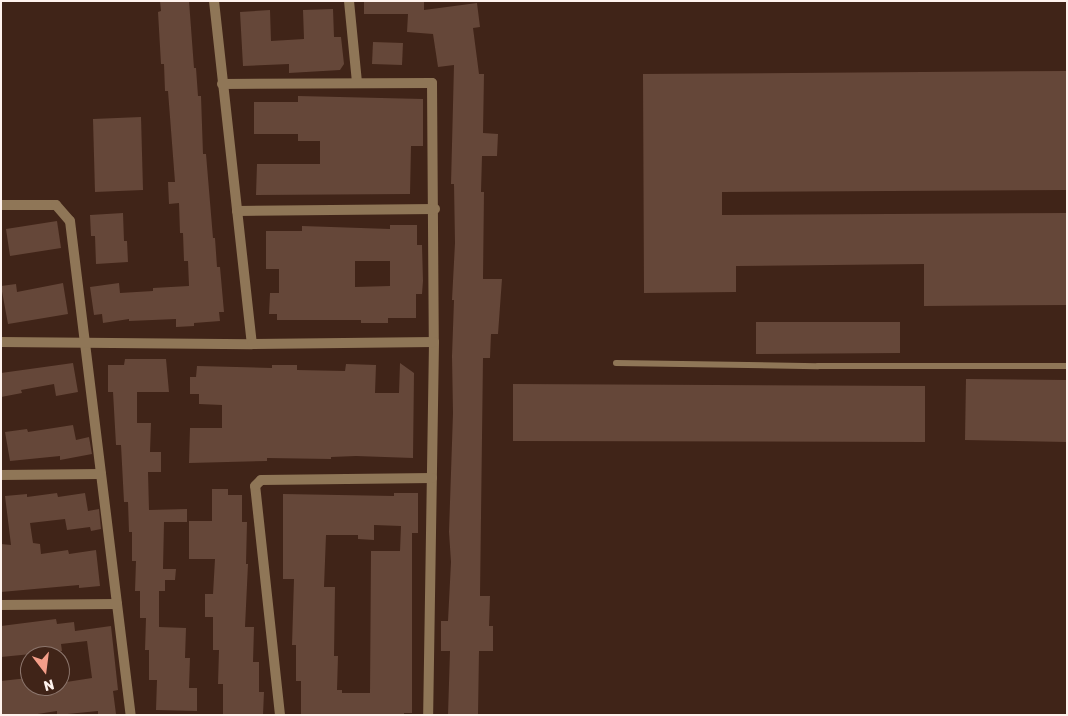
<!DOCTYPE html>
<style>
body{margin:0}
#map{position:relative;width:1068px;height:716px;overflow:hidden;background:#402418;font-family:Rubik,sans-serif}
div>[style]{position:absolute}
.building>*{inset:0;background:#654739}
.lane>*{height:6px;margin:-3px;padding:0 3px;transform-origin:3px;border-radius:3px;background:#8f7657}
.street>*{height:10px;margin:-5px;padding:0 5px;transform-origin:5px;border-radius:5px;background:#8f7657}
span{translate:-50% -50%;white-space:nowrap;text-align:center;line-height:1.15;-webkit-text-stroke:4.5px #402418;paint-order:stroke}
.frame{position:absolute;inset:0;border:2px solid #fef2ed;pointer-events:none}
.north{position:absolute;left:20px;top:646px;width:50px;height:50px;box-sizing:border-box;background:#402418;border:1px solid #8c766d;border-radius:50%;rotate:165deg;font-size:14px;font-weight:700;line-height:20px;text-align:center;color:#fef2ed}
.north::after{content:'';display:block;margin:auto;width:18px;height:22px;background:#f49e89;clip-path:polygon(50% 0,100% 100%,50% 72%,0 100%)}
</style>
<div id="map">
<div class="building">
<i style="clip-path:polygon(160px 1px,189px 1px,194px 68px,196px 68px,198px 96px,201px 96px,203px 154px,206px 154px,213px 238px,215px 238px,217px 267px,220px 267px,224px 312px,219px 312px,220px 321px,194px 323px,194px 326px,176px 327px,176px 319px,129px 321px,129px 319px,103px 323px,102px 314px,94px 315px,90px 287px,119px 283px,120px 293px,153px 291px,153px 288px,189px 286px,188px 261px,184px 261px,183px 233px,180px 233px,179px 203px,169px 204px,168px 182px,175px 182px,168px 91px,165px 91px,164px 64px,161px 64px,158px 12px,161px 11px)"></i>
<i style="clip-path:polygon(364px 2px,424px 2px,424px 10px,477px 3px,480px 27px,473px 28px,479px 74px,484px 74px,483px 133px,498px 134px,497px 156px,482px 156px,481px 192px,484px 192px,483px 279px,502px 279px,498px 334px,491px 334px,490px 358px,483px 358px,480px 596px,490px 596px,489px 626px,493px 626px,493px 651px,479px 651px,478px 715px,448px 715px,450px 651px,441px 651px,441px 621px,448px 621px,451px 562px,449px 532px,453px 413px,452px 356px,454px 300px,452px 300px,455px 243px,454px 184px,451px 184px,454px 65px,438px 67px,433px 34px,407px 32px,408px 14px,364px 14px)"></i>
<i style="clip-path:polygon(333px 9px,334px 37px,341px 37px,344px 64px,340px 70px,289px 73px,289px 64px,243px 66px,240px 12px,270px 10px,271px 41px,304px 39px,303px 10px)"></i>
<i style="clip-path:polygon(373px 42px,403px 43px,402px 65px,372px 64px)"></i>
<i style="clip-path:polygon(1067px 71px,1067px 190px,722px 192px,722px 215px,1067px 213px,1067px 305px,924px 306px,924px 264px,736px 266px,736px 292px,644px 293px,643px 74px)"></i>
<i style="clip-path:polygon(298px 96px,423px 99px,423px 146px,411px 146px,410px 194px,256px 195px,257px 164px,320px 164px,320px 141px,298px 141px,298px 134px,254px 134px,254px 102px,298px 102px)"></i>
<i style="clip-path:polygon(141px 117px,143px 190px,95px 192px,93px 119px)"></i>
<i style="clip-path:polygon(123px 213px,124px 241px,127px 241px,128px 262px,96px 264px,95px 236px,91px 236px,90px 215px)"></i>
<i style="clip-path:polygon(57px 221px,61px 248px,10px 256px,6px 229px)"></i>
<i style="clip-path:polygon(evenodd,390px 225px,417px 225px,417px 245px,422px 245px,423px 281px,422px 294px,416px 294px,416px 318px,388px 318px,388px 323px,361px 323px,361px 320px,277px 320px,277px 314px,269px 314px,270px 293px,279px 293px,279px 269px,266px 269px,266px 231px,302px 231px,302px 226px,390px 229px,390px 225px,355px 261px,390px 261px,390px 286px,355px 287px,355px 261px)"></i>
<i style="clip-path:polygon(63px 283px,68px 314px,8px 324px,1px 286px,16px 284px,17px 292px)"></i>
<i style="clip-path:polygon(756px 322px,900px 322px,900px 353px,756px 354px)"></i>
<i style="clip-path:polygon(125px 359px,166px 359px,169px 392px,137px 392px,137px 423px,151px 423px,150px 452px,161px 452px,161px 472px,148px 472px,149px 510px,187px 509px,187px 522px,164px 522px,163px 569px,176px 569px,175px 580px,165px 580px,165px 591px,159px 591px,159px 627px,186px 628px,185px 658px,190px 658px,189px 688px,197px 688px,197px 711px,156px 710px,157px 680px,149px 680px,149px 650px,145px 650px,146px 618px,140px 618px,140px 591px,135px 591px,136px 561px,132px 561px,132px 532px,129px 532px,128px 502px,124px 502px,121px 445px,116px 445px,113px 392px,108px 392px,108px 365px,124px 365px)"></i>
<i style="clip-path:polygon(73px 363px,78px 392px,56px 396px,54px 384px,21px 390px,22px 393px,1px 397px,1px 373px)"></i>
<i style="clip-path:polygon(400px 363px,414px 373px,413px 458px,356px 456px,331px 457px,331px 459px,267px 458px,267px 461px,189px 463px,190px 428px,222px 428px,222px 405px,199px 404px,199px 394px,190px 394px,190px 377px,196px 377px,197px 366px,272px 368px,272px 365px,297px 365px,297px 370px,345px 371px,346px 364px,376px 365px,375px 393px,399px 393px)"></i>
<i style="clip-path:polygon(966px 379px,1067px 380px,1067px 442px,965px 440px)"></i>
<i style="clip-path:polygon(513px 384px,925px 386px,925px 442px,513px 441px)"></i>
<i style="clip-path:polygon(73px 425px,76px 440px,89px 437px,92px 454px,60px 460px,60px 456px,10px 461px,5px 432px,27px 429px,28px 432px)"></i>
<i style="clip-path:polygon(212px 489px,228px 489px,228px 495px,242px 495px,242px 522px,247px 522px,246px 564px,248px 564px,245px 627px,254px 627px,253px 662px,259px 662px,259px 692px,264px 692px,263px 715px,223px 715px,223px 684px,218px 684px,219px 650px,213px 650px,213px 617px,205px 617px,205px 594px,213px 594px,215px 559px,189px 559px,189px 521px,212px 521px)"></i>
<i style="clip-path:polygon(57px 493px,58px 497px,85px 493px,88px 511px,99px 509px,101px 529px,91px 531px,90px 527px,67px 530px,65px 519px,30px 523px,33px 543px,40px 544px,41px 554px,68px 550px,69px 554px,96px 550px,100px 586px,79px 588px,79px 585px,1px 592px,1px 544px,11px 545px,5px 496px,27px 494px,27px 497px)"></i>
<i style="clip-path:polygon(evenodd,394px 493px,418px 493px,418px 533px,412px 533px,412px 713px,404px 713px,404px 715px,301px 715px,301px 681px,296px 681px,296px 645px,292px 645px,294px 579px,283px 579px,283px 494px,394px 496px,394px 493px,374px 525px,401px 526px,400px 551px,371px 551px,370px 693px,342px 693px,342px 690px,337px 690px,338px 656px,334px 656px,335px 587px,324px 587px,326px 535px,358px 535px,358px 539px,374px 540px,374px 525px)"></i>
<i style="clip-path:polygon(56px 619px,57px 624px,74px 622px,75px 631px,111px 626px,118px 690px,113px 691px,116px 714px,98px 715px,98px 711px,57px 715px,57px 711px,31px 715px,1px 715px,1px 681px,28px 678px,30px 686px,60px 686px,60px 683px,92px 678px,87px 641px,61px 644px,62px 651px,1px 657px,1px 626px)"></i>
</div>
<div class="lane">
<i style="left:616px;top:363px;width:202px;rotate:0.9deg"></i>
<i style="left:818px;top:366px;width:249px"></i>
</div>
<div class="street">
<i style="left:214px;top:1px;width:345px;rotate:83.7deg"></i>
<i style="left:349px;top:1px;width:82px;rotate:84.4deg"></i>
<i style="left:222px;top:84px;width:210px;rotate:-0.3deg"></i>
<i style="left:432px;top:83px;width:259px;rotate:89.6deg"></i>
<i style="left:434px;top:342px;width:373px;rotate:90.9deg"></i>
<i style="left:1px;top:205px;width:55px"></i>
<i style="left:56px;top:205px;width:21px;rotate:49deg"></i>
<i style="left:70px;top:221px;width:498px;rotate:83deg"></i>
<i style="left:237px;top:211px;width:198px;rotate:-0.6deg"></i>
<i style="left:1px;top:342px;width:251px;rotate:0.5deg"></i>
<i style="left:252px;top:344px;width:182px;rotate:-0.6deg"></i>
<i style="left:1px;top:475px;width:100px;rotate:-0.6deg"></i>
<i style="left:1px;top:605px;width:116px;rotate:-0.5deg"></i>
<i style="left:280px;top:715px;width:230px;rotate:-96.2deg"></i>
<i style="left:255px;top:486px;width:8px;rotate:-45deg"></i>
<i style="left:261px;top:480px;width:171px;rotate:-0.7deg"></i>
</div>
<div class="frame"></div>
<div class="north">N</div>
</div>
